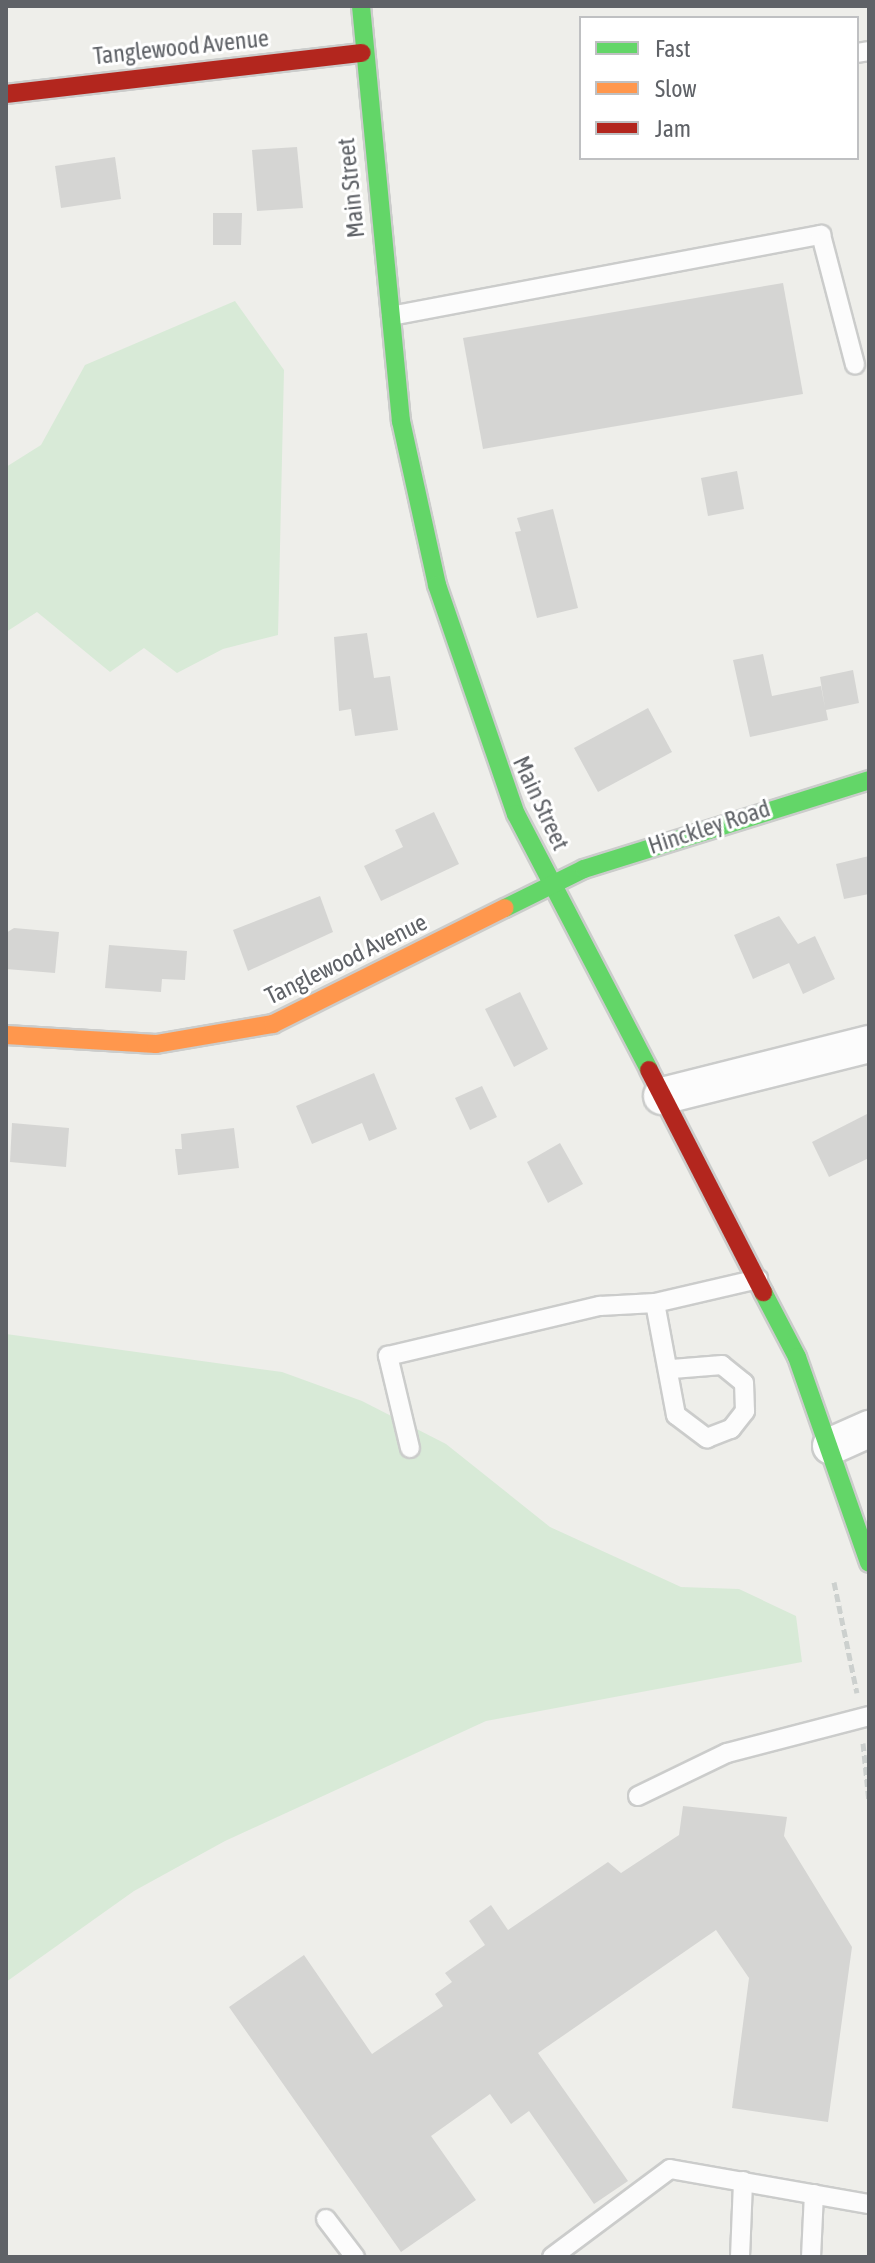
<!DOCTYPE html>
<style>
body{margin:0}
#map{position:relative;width:875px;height:2263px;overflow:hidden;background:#eeeeea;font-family:"Asap Condensed",sans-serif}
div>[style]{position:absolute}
.green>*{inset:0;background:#d8ead7}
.building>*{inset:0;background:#d5d5d3}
.path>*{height:5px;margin-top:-2.5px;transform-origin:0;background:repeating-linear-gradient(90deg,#ccd0ce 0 8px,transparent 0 12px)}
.roads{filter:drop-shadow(2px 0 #cbcccb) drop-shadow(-2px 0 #cbcccb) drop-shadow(0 2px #cbcccb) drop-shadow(0 -2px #cbcccb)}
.lane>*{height:18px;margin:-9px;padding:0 9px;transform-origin:9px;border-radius:9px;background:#fcfcfc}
.street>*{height:36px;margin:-18px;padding:0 18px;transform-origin:18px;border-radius:18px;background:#fcfcfc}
.fast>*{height:18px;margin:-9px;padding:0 9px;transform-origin:9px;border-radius:9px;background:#63d668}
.slow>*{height:18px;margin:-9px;padding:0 9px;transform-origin:9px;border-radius:9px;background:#ff974d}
.jam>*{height:18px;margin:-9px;padding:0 9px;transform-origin:9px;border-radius:9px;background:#b3261e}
span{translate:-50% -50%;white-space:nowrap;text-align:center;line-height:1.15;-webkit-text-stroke:6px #fff;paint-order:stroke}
.street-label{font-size:24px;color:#5f6267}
.frame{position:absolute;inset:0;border:8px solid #5f6267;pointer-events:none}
.legend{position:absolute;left:579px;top:16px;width:280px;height:144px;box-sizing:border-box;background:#fff;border:2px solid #bfc0c2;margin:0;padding:10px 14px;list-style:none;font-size:24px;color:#5f6267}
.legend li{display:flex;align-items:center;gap:16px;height:40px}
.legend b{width:40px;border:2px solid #bfc0c2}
</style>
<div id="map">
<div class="green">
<i style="clip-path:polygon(235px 301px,284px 370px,278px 635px,223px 649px,177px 673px,144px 648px,110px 672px,37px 612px,6px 632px,6px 467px,41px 445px,85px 365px)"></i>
<i style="clip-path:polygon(6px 1334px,282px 1372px,362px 1401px,446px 1444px,550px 1527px,681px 1587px,739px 1589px,796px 1616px,802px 1662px,486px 1721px,225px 1841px,134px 1891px,6px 1982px)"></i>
</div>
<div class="building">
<i style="clip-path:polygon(297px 147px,303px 208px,257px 211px,252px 150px)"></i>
<i style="clip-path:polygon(115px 157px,121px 199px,61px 208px,55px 166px)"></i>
<i style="clip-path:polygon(213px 213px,242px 213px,241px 245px,213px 245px)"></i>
<i style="clip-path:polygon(783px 283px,803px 394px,483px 449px,463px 338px)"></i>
<i style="clip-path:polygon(737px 471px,744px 509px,708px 516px,701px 478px)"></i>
<i style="clip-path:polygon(553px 509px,578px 608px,537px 618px,515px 532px,521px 531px,517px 518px)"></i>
<i style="clip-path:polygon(367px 633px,374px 678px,390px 676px,398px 730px,355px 736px,351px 709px,339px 711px,334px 637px)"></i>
<i style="clip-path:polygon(763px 654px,772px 696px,821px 686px,825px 708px,820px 677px,853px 670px,859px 703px,826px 710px,828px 720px,750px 737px,733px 660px)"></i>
<i style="clip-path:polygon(648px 708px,672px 752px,598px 792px,574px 748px)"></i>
<i style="clip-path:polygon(434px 812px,459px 864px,381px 901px,364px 866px,403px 847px,395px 830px)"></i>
<i style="clip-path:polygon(869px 856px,869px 894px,844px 899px,836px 864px)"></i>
<i style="clip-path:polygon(320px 896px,333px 932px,248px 971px,233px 930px)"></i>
<i style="clip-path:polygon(779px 916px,798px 944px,815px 936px,835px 979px,803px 994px,789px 963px,753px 979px,734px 935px)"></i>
<i style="clip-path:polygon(14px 928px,59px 932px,55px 973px,6px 969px,6px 933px)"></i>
<i style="clip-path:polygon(109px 945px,187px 951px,185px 980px,162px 979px,161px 992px,105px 988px)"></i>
<i style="clip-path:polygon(520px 992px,548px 1049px,514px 1067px,485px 1009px)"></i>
<i style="clip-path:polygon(374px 1073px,397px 1129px,369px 1141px,362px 1123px,312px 1144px,296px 1106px)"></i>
<i style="clip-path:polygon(482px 1086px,497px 1117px,470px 1130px,455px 1098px)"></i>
<i style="clip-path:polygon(869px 1113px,869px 1158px,829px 1177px,812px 1142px)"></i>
<i style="clip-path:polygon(12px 1123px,69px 1128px,66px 1167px,10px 1162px)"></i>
<i style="clip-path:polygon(234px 1128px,239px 1168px,178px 1175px,175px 1149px,182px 1149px,181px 1134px)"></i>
<i style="clip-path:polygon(560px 1143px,583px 1184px,548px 1203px,527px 1162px)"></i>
<i style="clip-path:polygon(683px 1806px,787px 1817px,784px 1836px,852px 1947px,828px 2122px,732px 2108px,749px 1978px,716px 1930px,538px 2053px,628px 2181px,594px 2204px,529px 2111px,511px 2124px,490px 2094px,431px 2136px,476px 2200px,401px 2252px,229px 2007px,304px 1955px,372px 2054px,443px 2006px,435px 1994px,452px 1982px,445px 1973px,485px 1945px,469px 1921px,491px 1905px,508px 1930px,608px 1862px,621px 1873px,679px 1835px)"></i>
</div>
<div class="path">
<i style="left:834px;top:1582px;width:113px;rotate:78.3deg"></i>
<i style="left:863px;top:1743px;width:59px;rotate:84.2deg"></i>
</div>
<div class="roads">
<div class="lane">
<i style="left:857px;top:53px;width:12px;rotate:-9deg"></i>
<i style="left:391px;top:316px;width:438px;rotate:-10.7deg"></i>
<i style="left:821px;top:235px;width:134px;rotate:75.3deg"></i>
<i style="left:655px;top:1303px;width:114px;rotate:79.4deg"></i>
<i style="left:676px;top:1415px;width:39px;rotate:37deg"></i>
<i style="left:707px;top:1438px;width:26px;rotate:-21deg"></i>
<i style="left:731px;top:1429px;width:23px;rotate:-52deg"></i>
<i style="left:745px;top:1411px;width:28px;rotate:-92deg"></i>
<i style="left:744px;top:1383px;width:28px;rotate:-141deg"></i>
<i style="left:722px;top:1365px;width:50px;rotate:175.4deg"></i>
<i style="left:410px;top:1448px;width:95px;rotate:-103.4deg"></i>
<i style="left:388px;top:1356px;width:218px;rotate:-13.3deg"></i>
<i style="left:600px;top:1306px;width:55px;rotate:-3.1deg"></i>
<i style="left:655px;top:1303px;width:106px;rotate:-13.1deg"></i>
<i style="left:638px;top:1796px;width:99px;rotate:-25.8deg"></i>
<i style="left:727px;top:1753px;width:147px;rotate:-14.6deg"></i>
<i style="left:326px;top:2219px;width:48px;rotate:52.7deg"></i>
<i style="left:552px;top:2257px;width:147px;rotate:-36.7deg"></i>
<i style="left:670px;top:2169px;width:202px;rotate:10deg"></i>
<i style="left:740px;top:2257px;width:76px;rotate:-87.7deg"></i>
<i style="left:811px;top:2257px;width:63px;rotate:-87.3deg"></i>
</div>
<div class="street">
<i style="left:662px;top:1096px;width:213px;rotate:-14.1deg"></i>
<i style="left:831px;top:1446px;width:42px;rotate:-24.1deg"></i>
</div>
<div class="fast">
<i style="left:361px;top:6px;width:417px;rotate:84.5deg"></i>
<i style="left:401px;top:421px;width:168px;rotate:77.6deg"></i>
<i style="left:437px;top:585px;width:242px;rotate:71deg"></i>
<i style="left:516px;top:814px;width:288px;rotate:62.5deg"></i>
<i style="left:505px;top:908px;width:88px;rotate:-26.3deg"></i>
<i style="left:584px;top:869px;width:299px;rotate:-17.3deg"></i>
<i style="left:763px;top:1292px;width:73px;rotate:62.4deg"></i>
<i style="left:797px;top:1357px;width:218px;rotate:70.7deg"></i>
</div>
<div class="slow">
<i style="left:6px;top:1035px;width:150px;rotate:3.4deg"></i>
<i style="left:156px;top:1044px;width:119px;rotate:-9.7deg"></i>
<i style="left:273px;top:1024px;width:259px;rotate:-26.6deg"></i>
</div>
<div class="jam">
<i style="left:6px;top:94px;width:358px;rotate:-6.6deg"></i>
<i style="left:649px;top:1070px;width:250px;rotate:62.8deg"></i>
</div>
</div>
<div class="street-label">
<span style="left:181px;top:47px;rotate:-6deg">Tanglewood Avenue</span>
<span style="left:351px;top:188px;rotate:-96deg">Main Street</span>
<span style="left:541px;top:803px;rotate:65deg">Main Street</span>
<span style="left:709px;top:827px;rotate:-18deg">Hinckley Road</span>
<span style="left:346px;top:959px;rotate:-26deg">Tanglewood Avenue</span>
</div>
<div class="frame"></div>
<ul class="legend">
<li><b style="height:10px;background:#63d668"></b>Fast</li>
<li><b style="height:10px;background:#ff974d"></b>Slow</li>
<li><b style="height:10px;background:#b3261e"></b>Jam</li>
</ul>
</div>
